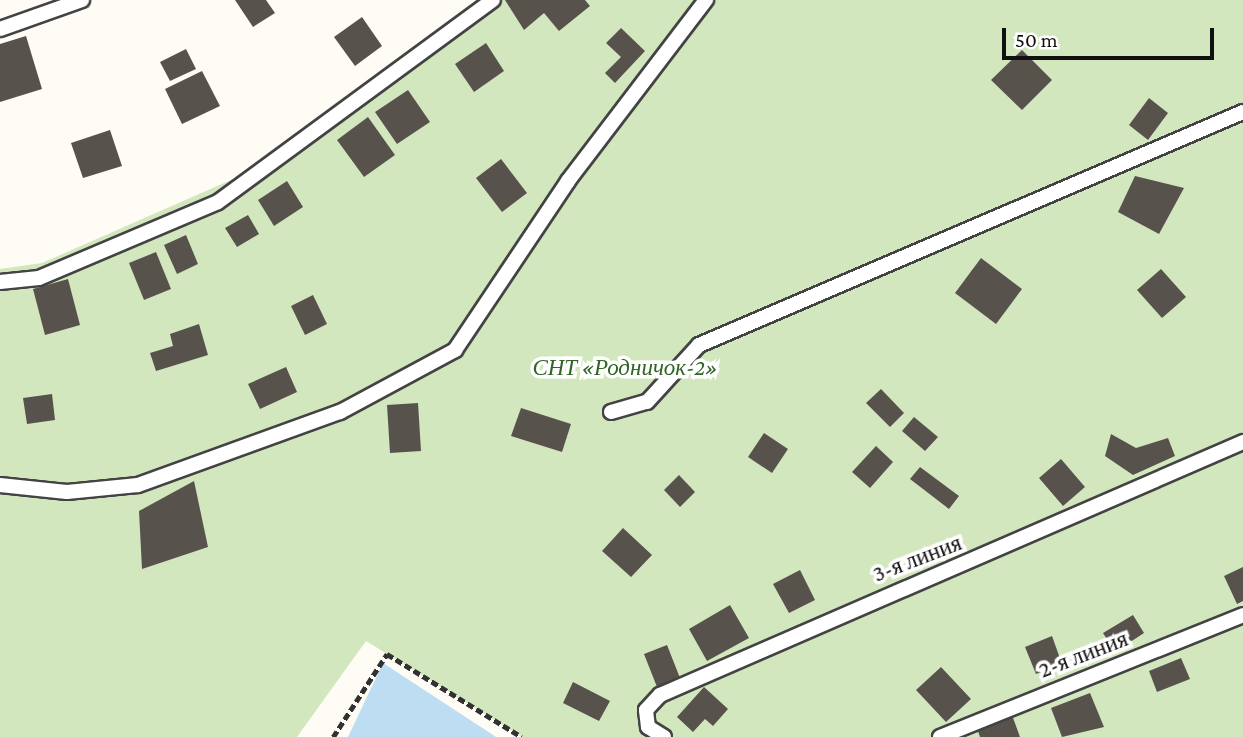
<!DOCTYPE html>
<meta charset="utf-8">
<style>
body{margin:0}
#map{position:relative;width:1243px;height:737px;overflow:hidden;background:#fefcf4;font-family:"Crimson Pro",serif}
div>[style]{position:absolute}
.green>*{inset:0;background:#d3e7bf}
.water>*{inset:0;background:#bcddf2}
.building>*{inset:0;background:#58524d}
.path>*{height:4.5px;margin-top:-2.25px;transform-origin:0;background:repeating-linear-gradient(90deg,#323232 0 7px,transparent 0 10.5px)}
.roads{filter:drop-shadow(2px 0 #434343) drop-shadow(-2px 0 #434343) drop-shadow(0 2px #434343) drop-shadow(0 -2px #434343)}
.lane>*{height:14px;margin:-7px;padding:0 7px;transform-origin:7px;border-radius:7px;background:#fff}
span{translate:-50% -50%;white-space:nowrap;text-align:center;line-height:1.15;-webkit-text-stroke:7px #fff;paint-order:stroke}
.park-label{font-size:23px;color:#316425;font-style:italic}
.street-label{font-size:23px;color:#101010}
.scale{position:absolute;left:1002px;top:28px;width:212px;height:32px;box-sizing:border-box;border:4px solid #101010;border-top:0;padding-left:9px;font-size:21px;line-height:24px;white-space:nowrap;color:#101010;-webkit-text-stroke:5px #fff;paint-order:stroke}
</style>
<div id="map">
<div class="green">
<i style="clip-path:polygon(484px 0,1243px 0,1243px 737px,522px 737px,366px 641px,297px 737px,0 737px,0 269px,42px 263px,274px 161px)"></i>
</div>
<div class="water">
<i style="clip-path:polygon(383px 663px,490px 733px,496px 737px,348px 737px)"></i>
</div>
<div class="building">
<i style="clip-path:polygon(235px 0,266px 0,275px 13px,253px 27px)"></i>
<i style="clip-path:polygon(505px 0,585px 0,590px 6px,559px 31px,544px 13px,524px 30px)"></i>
<i style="clip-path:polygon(362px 17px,382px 46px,355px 66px,334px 37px)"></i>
<i style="clip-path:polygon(621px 28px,645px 51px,615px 83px,605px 73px,621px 57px,606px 43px)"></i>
<i style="clip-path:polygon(26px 36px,42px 89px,0 102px,0 44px)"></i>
<i style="clip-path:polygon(486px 43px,504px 71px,474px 92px,455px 64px)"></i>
<i style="clip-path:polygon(186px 49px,196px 69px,170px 81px,160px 62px)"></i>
<i style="clip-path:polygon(1022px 50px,1052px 80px,1022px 110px,991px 80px)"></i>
<i style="clip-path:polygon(202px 71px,220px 106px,182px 124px,165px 89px)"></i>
<i style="clip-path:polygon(408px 90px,430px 122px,397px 144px,375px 112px)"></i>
<i style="clip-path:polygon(1149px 98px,1168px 113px,1148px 140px,1129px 125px)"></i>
<i style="clip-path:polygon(368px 117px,395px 155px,364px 177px,337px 140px)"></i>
<i style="clip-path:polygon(110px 130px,122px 166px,83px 178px,71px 143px)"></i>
<i style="clip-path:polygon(501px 159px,527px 193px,502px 212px,476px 178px)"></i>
<i style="clip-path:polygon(1135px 176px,1184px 188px,1159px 234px,1118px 212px)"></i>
<i style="clip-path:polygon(287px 181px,303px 207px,274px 226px,258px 200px)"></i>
<i style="clip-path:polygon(248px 215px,259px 234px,237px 247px,225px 228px)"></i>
<i style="clip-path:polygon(186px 235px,198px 264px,177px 274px,164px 245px)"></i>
<i style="clip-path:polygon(156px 252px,171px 289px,144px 300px,129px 263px)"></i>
<i style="clip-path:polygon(981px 258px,1022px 289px,996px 324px,955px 293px)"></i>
<i style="clip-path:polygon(1161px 269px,1186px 297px,1162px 318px,1137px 290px)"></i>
<i style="clip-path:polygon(68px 279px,80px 325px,45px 335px,33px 289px)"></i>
<i style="clip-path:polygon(313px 295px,327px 324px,305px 335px,291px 306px)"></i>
<i style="clip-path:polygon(199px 324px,208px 355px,156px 371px,150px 353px,173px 346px,170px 334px)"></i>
<i style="clip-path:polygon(286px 367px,297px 392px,260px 409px,248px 384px)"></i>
<i style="clip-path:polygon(881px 389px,904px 413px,890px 427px,866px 403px)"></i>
<i style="clip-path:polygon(52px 394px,55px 420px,27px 424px,23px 398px)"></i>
<i style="clip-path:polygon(418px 403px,421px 451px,390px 453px,387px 405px)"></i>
<i style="clip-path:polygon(521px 408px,571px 424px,562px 452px,511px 436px)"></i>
<i style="clip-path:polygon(914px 417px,938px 437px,925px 451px,902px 431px)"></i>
<i style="clip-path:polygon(764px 433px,788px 449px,772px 473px,748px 457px)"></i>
<i style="clip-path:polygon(1111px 434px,1136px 448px,1168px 438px,1175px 456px,1133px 475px,1105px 456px)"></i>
<i style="clip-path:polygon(876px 446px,893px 462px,870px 488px,852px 472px)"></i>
<i style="clip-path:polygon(1061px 459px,1085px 487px,1063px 506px,1039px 478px)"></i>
<i style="clip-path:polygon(920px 467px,959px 496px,949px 509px,910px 479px)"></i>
<i style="clip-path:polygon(679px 475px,695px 492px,680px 507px,664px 490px)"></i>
<i style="clip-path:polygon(194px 481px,208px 547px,142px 569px,139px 511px)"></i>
<i style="clip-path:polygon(623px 528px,652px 555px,631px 577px,602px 551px)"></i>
<i style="clip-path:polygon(1243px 567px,1243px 601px,1237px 604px,1224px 576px)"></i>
<i style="clip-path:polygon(800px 570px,815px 600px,789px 613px,773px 584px)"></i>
<i style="clip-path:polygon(730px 605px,749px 638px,707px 661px,689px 629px)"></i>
<i style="clip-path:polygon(1133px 615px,1144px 633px,1115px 652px,1103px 633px)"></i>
<i style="clip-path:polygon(1052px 636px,1062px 664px,1036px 674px,1025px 647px)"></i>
<i style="clip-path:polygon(667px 645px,680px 678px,657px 687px,644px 654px)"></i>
<i style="clip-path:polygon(1181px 658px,1190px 679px,1157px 692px,1149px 671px)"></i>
<i style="clip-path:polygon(941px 667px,971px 699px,946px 722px,916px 690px)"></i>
<i style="clip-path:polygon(573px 682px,610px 701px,599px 721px,563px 703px)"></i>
<i style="clip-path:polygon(704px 687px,728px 709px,713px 726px,705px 719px,693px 732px,677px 717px)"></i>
<i style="clip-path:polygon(1090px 693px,1104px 727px,1062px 737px,1051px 708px)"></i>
<i style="clip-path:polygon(1012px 715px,1020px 737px,980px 737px,977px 728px)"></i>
</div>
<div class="path">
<i style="left:333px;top:737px;width:99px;rotate:-57deg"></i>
<i style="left:387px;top:654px;width:158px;rotate:31.6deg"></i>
</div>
<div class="roads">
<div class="lane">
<i style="left:0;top:29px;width:87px;rotate:-19.5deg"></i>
<i style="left:0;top:282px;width:39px;rotate:-6deg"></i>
<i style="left:39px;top:278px;width:194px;rotate:-23deg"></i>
<i style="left:218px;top:202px;width:341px;rotate:-36.3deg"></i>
<i style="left:611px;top:412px;width:37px;rotate:-16deg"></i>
<i style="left:647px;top:402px;width:77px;rotate:-47.6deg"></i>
<i style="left:699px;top:345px;width:592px;rotate:-23.19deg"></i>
<i style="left:0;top:485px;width:67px;rotate:6deg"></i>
<i style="left:67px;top:492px;width:71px;rotate:-5.6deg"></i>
<i style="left:138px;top:485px;width:215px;rotate:-19.9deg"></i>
<i style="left:340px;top:412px;width:131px;rotate:-28.3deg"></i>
<i style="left:455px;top:350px;width:203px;rotate:-56.2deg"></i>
<i style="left:568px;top:181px;width:228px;rotate:-52.7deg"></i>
<i style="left:664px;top:737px;width:19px;rotate:-148deg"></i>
<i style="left:648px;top:727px;width:17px;rotate:-97deg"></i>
<i style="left:646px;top:710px;width:21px;rotate:-47deg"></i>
<i style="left:660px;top:695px;width:636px;rotate:-23.46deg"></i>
<i style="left:940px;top:737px;width:327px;rotate:-21.9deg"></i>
</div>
</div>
<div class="park-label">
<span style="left:625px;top:367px">СНТ «Родничок-2»</span>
</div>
<div class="street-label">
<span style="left:917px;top:558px;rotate:-21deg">3-я линия</span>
<span style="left:1083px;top:654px;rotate:-21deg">2-я линия</span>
</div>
<div class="scale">50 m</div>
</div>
